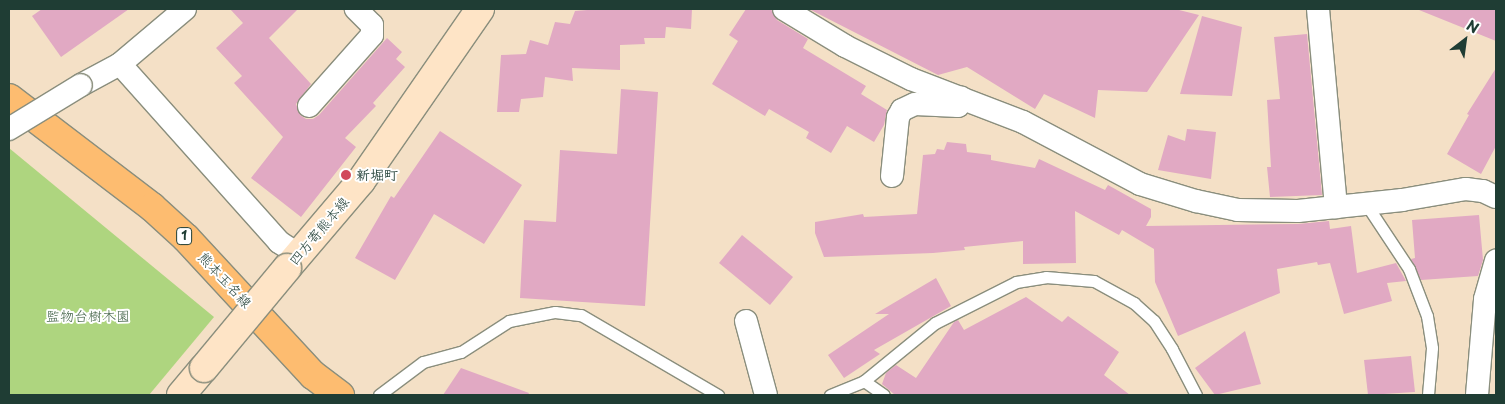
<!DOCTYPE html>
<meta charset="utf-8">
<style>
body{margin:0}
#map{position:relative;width:1505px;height:404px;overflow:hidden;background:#f4e0c6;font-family:"Playpen Sans","Klee One",sans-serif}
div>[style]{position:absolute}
.green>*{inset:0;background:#aed57f}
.building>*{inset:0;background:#e1a9c3}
.roads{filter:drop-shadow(1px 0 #8a8e7d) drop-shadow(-1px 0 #8a8e7d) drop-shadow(0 1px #8a8e7d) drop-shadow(0 -1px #8a8e7d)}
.service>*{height:11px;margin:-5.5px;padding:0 5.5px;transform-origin:5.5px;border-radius:5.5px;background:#fff}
.minor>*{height:22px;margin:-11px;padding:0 11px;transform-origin:11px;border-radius:11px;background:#fff}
.secondary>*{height:28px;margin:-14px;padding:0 14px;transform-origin:14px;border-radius:14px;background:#fee4c6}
.primary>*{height:28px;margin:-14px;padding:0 14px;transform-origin:14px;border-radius:14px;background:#fdbc70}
.bridges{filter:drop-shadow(1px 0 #8a8e7d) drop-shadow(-1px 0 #8a8e7d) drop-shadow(0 1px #8a8e7d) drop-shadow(0 -1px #8a8e7d)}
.minor-bridge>*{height:22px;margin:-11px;padding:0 11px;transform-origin:11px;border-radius:11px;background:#fff}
.secondary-bridge>*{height:28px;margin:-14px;padding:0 14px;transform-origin:14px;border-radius:14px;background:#fee4c6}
.dots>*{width:14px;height:14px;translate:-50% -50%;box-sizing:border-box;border:2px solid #fff;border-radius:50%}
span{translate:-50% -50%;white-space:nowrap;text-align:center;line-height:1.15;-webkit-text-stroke:4px #fff;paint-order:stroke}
.shield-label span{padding:1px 4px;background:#fff;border:1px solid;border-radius:4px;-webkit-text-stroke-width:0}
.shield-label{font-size:12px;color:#1f3d34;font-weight:700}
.poi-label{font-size:14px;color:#1f3d34;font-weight:700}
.left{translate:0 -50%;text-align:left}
.street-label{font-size:14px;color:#1f3d34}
.park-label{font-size:14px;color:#436347}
.frame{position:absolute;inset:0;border:10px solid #1f3d34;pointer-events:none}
.north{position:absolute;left:1440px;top:15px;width:50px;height:50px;-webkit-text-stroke:4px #fff;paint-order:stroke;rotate:30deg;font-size:14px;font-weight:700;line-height:20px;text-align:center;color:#1f3d34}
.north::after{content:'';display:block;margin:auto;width:18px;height:22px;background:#1f3d34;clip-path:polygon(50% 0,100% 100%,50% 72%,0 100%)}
</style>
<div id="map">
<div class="green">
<i style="clip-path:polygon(9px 148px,214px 317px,149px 395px,9px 395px)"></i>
</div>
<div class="building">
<i style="clip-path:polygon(42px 9px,129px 9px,61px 57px,32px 16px)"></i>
<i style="clip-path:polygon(230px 9px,298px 9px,269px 38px,311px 84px,296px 104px,300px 115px,306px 119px,313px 119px,319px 115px,387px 38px,402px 52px,396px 59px,405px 67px,373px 103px,376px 106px,345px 138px,356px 147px,301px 217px,251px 178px,283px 137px,234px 83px,242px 76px,216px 48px,243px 23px)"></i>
<i style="clip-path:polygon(599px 9px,692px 9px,691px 29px,666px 27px,665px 38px,644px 38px,645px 44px,620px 45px,620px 70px,572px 68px,573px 81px,545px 77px,543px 97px,521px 99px,519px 112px,497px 112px,501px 55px,526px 54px,530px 40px,548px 45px,555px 22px,570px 24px,575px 11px)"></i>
<i style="clip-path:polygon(746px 9px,771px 9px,777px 20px,808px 39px,803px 48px,866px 86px,861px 94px,887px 110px,884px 125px,874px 142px,847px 126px,831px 153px,806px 138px,809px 132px,769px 109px,765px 116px,712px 84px,738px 41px,729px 35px)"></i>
<i style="clip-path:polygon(809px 9px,1175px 9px,1199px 15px,1147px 92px,1098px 90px,1095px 118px,1044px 94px,1035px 109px,967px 67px,938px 75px)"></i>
<i style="clip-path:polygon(1419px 9px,1496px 9px,1496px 41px,1419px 10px)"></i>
<i style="clip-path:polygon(1202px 16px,1242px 27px,1232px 96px,1180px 94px)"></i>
<i style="clip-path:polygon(1307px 34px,1322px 195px,1270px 197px,1267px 167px,1271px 167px,1267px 100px,1280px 99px,1274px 37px)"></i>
<i style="clip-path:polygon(1496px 68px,1496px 146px,1481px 174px,1447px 154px,1469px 115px,1467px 114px)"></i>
<i style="clip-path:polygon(621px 89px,658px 92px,645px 306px,520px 298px,524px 220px,556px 222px,560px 150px,617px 154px)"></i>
<i style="clip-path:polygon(1187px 129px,1216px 132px,1211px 179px,1158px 170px,1168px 135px,1185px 141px)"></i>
<i style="clip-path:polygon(440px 131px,522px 185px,484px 244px,434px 214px,395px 280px,355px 258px,391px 196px,394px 198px)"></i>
<i style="clip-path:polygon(947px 142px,966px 144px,967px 152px,991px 155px,991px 160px,1035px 168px,1039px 159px,1105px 190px,1108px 185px,1151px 209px,1151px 217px,1146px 226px,1298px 224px,1329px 221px,1330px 229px,1351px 226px,1357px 273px,1396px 263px,1406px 281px,1387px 283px,1392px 301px,1344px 314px,1330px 263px,1318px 265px,1317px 262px,1277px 269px,1280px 293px,1178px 336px,1155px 282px,1154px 249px,1122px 230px,1119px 235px,1075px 211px,1076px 263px,1023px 264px,1023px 241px,964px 247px,965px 250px,933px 253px,824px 257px,815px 233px,815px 222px,863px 214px,864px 217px,917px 214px,923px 155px,935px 154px,937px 149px,944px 150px)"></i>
<i style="clip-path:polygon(1479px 215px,1483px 260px,1478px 276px,1421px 280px,1411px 259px,1415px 258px,1412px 220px)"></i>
<i style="clip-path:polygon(742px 235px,793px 277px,770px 305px,719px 263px)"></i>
<i style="clip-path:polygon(936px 278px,951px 306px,874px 350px,880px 354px,844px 378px,828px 355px,889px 314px,875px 314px)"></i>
<i style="clip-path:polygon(1026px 297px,1062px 322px,1068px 316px,1119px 352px,1104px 375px,1130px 395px,895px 395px,882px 384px,886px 373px,896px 365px,916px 378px,954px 322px,958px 320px,964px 330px)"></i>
<i style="clip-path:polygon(1245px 331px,1261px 384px,1215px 395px,1195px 368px)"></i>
<i style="clip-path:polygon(1411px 356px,1415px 392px,1368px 395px,1364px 360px)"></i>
<i style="clip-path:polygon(461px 368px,529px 393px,528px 395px,443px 395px)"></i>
</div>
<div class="roads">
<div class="service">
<i style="left:1366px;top:204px;width:78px;rotate:56.5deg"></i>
<i style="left:1409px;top:269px;width:50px;rotate:69deg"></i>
<i style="left:1427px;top:316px;width:32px;rotate:81deg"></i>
<i style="left:1432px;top:348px;width:47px;rotate:94.9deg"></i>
<i style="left:864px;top:381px;width:24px;rotate:35deg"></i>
<i style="left:379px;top:395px;width:55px;rotate:-36.9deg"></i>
<i style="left:423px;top:362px;width:39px;rotate:-15deg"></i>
<i style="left:461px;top:352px;width:57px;rotate:-32.9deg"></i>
<i style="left:509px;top:321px;width:47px;rotate:-11.1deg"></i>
<i style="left:555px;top:312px;width:26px;rotate:7deg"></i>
<i style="left:581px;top:315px;width:159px;rotate:30.3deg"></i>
<i style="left:830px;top:395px;width:37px;rotate:-22deg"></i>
<i style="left:864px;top:381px;width:92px;rotate:-39.2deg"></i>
<i style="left:935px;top:323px;width:91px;rotate:-26.8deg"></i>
<i style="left:1016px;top:282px;width:30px;rotate:-9deg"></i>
<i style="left:1046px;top:277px;width:48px;rotate:4.8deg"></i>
<i style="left:1094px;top:281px;width:46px;rotate:28.8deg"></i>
<i style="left:1134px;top:303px;width:27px;rotate:42deg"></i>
<i style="left:1154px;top:321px;width:33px;rotate:57deg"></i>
<i style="left:1172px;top:349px;width:52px;rotate:62.4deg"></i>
</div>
<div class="minor">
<i style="left:784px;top:9px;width:71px;rotate:31.2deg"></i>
<i style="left:845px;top:46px;width:74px;rotate:26.6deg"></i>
<i style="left:911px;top:79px;width:120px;rotate:21deg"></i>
<i style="left:1023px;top:122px;width:132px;rotate:27.9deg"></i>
<i style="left:1140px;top:184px;width:59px;rotate:16.9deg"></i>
<i style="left:1196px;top:201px;width:43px;rotate:12.1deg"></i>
<i style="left:1238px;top:210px;width:60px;rotate:1deg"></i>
<i style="left:1298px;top:211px;width:105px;rotate:-6deg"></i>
<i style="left:1402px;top:200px;width:65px;rotate:-9.8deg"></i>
<i style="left:1466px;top:189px;width:17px;rotate:7deg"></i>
<i style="left:1483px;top:191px;width:14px;rotate:25deg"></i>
<i style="left:1318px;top:9px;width:199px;rotate:84.8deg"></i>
<i style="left:120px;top:64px;width:239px;rotate:48.2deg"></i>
<i style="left:279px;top:242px;width:24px;rotate:33deg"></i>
<i style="left:81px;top:85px;width:44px;rotate:-28.3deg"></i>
<i style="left:120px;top:64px;width:85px;rotate:-40.2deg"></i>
<i style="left:309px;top:106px;width:95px;rotate:-48.4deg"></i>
<i style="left:372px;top:35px;width:10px;rotate:-90deg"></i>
<i style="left:372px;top:25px;width:23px;rotate:-135deg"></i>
<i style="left:892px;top:176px;width:59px;rotate:-84.2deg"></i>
<i style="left:898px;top:117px;width:8px;rotate:-60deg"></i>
<i style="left:902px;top:110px;width:14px;rotate:-25deg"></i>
<i style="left:915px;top:104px;width:43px;rotate:2.7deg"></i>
<i style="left:958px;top:106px;width:9px;rotate:-69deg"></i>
<i style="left:746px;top:321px;width:77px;rotate:74.9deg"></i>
<i style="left:1477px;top:395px;width:96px;rotate:-85.2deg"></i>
<i style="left:1485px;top:299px;width:40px;rotate:-74deg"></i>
</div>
<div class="secondary">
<i style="left:287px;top:268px;width:114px;rotate:-49.6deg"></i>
<i style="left:361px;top:181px;width:209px;rotate:-55.3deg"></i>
<i style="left:181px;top:395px;width:35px;rotate:-50deg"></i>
</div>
<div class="primary">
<i style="left:9px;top:98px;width:180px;rotate:37.3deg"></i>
<i style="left:152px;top:207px;width:46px;rotate:42.4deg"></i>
<i style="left:186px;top:238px;width:187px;rotate:47.2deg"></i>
<i style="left:313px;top:375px;width:34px;rotate:37deg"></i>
</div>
</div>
<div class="bridges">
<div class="minor-bridge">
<i style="left:9px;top:129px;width:84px;rotate:-31.4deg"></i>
</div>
<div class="secondary-bridge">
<i style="left:204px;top:368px;width:130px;rotate:-50.3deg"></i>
</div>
</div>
<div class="dots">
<i style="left:346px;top:175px;background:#d1495b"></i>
</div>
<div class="shield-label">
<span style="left:184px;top:236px">1</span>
</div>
<div class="poi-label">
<span class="left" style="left:356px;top:175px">新堀町</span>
</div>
<div class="street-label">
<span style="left:319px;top:231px;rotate:-50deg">四方寄熊本線</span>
<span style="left:225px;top:280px;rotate:47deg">熊本玉名線</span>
</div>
<div class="park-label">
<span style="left:88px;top:316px">監物台樹木園</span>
</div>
<div class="frame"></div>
<div class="north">N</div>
</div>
